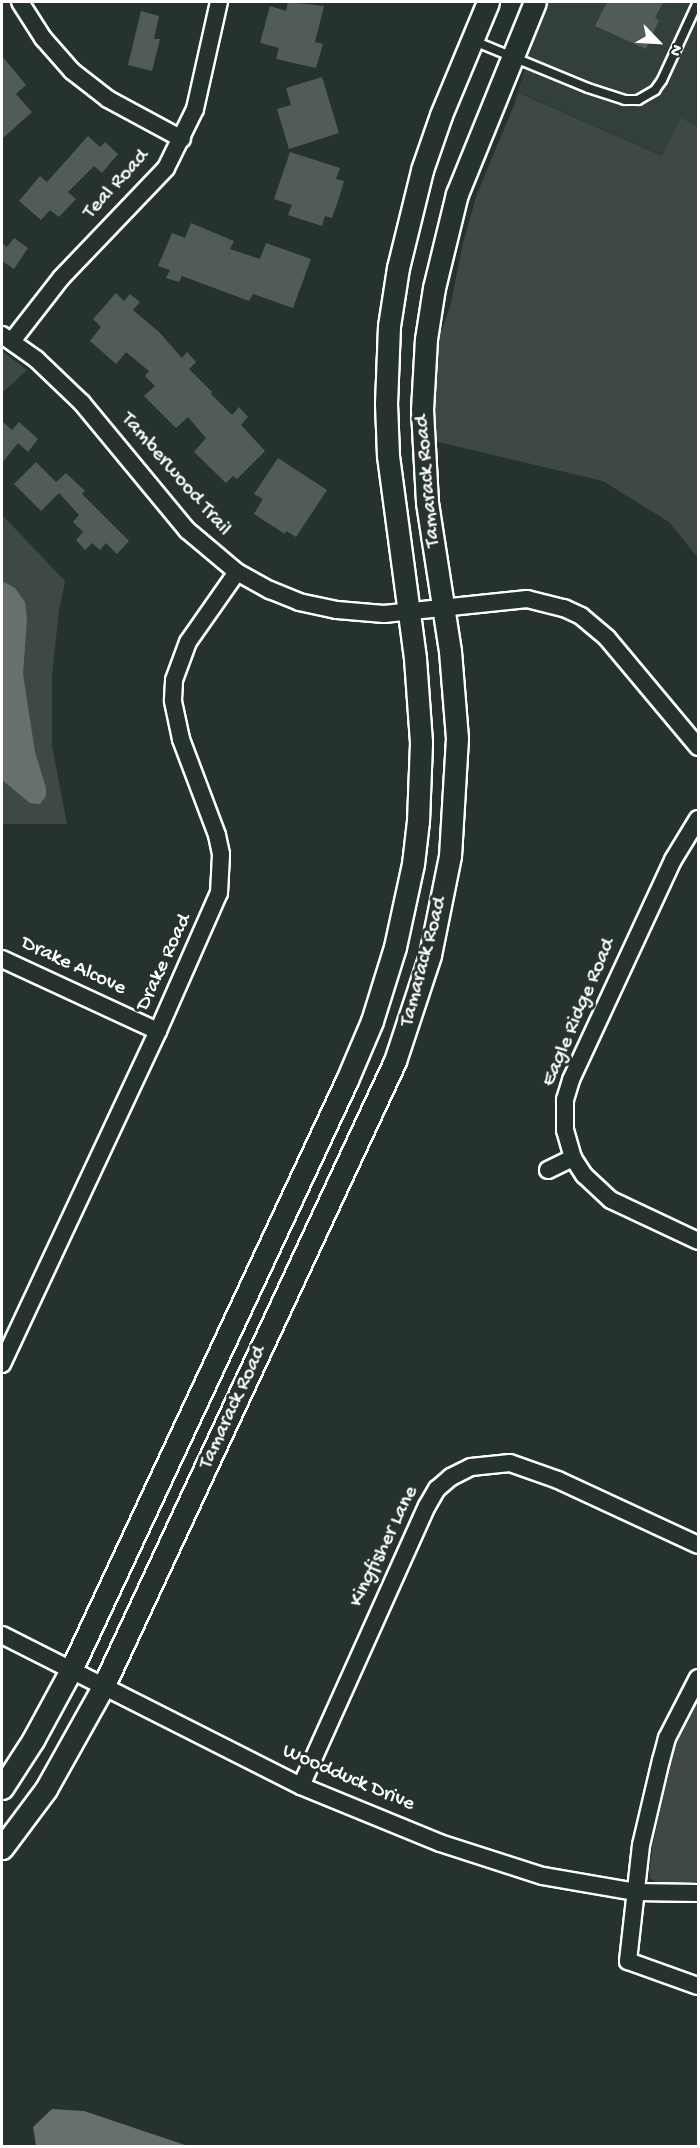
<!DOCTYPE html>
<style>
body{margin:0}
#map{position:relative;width:700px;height:2148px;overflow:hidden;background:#26332d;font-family:"Gochi Hand",sans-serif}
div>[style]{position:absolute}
.built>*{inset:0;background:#333f3a}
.green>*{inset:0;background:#3e4944}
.water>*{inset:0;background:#67706c}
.building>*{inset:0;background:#515c57}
.roads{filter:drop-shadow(2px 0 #fff) drop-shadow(-2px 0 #fff) drop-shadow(0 2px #fff) drop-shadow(0 -2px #fff)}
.service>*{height:8px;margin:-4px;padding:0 4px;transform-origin:4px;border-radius:4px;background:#26332d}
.minor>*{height:16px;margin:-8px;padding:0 8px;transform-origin:8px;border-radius:8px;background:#26332d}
.tertiary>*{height:21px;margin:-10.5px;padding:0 10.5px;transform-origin:10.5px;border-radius:10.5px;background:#26332d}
span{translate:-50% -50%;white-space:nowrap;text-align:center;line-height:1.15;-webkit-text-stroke:6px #26332d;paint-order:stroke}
.street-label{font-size:21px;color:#fff}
.frame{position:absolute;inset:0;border:3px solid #fff;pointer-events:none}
.north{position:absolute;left:628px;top:12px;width:60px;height:60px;-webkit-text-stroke:4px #26332d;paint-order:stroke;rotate:115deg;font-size:16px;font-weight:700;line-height:24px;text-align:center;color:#fff}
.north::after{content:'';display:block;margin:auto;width:21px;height:27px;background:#fff;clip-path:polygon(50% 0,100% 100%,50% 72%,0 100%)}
</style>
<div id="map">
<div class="built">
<i style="clip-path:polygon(547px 2px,698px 2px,698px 127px,681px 119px,663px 156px,520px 93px,514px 103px)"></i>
</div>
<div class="green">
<i style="clip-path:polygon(519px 93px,662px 156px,681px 118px,698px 127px,698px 558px,669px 522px,603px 481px,434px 441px,436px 348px,451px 303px,463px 243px,477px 194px)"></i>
<i style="clip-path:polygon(2px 351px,27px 370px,2px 393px)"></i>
<i style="clip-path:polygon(2px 515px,65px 581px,59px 611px,52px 675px,52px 746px,67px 824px,2px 824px)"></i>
<i style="clip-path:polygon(698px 1697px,698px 1885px,658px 1883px,651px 1879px,649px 1873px,653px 1843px,675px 1746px)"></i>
</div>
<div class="water">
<i style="clip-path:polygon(2px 581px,15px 588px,25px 602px,27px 618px,23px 674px,35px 752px,46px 788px,46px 796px,40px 804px,30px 803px,2px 780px)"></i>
<i style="clip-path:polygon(52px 2109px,84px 2111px,188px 2146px,36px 2146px,33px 2127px)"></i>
</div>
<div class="building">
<i style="clip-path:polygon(288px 2px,324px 6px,315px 42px,323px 44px,316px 68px,276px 59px,279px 48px,260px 43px,270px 6px,286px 11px)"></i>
<i style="clip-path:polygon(607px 2px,663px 2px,655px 18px,659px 20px,646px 49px,595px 26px)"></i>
<i style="clip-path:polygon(141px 11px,159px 16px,154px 39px,160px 39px,152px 71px,128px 65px)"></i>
<i style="clip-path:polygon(2px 56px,26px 85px,16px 94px,32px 112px,2px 139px)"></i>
<i style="clip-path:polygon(322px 77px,339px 133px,289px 149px,277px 109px,291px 105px,286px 88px)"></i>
<i style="clip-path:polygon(88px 136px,100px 147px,105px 142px,118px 154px,102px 173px,94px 166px,68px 192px,76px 199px,59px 217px,50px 210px,41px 220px,19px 201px,40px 176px,47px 182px)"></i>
<i style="clip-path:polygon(290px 152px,340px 168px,336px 179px,344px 181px,340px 195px,332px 218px,325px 216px,322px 226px,288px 215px,292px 205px,274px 199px)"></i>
<i style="clip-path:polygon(191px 223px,234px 241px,230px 249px,260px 259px,266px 243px,311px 259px,293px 308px,253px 294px,249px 301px,182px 276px,179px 282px,166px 278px,170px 270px,158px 266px,172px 233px,185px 238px)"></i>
<i style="clip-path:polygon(14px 238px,28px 248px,14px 269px,2px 261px,2px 243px,7px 247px)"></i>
<i style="clip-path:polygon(116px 293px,124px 301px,130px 294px,140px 302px,133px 310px,159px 332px,182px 358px,187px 352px,196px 362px,189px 369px,212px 392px,211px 394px,232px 415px,239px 407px,248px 417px,241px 425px,265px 451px,237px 479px,233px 476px,226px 483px,194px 452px,206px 438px,188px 417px,176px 428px,144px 396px,155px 386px,145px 376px,149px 371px,126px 352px,116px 364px,90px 341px,101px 327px,93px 319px)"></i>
<i style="clip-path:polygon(2px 421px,12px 430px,19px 422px,38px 439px,28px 452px,18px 443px,2px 463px)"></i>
<i style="clip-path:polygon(278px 458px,327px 490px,296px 537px,286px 531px,285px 534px,254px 514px,263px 499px,254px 494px)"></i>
<i style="clip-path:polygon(36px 462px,56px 482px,66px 473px,85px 491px,82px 494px,129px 541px,117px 554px,106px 543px,100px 550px,92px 543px,85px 550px,76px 540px,83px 532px,73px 522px,79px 515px,59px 493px,41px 511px,14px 484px)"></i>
</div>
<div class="roads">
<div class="service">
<i style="left:474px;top:41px;width:123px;rotate:22.4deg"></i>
<i style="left:588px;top:88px;width:39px;rotate:18deg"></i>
<i style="left:625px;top:100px;width:13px"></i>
<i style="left:638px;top:100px;width:20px;rotate:-30deg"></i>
<i style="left:655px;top:90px;width:12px;rotate:-55deg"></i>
<i style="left:662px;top:80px;width:86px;rotate:-65.2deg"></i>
</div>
<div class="minor">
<i style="left:20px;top:2px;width:43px;rotate:57.4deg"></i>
<i style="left:43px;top:38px;width:44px;rotate:48.7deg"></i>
<i style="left:72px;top:71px;width:46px;rotate:37.9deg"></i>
<i style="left:108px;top:99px;width:84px;rotate:28.4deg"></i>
<i style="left:2px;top:335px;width:42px;rotate:35.2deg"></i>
<i style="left:36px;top:359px;width:64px;rotate:43.7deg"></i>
<i style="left:82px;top:403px;width:165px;rotate:50.4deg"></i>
<i style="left:187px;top:530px;width:65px;rotate:40deg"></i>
<i style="left:237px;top:572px;width:38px;rotate:29deg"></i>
<i style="left:270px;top:590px;width:31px;rotate:22deg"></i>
<i style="left:299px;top:602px;width:39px;rotate:12deg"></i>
<i style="left:337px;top:610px;width:47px;rotate:4.9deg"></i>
<i style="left:384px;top:614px;width:144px;rotate:-6deg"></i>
<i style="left:527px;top:599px;width:38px;rotate:14deg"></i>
<i style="left:564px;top:608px;width:19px;rotate:25deg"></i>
<i style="left:581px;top:616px;width:34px;rotate:40deg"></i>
<i style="left:607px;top:638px;width:142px;rotate:50.1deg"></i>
<i style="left:12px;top:341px;width:80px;rotate:-52.1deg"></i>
<i style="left:61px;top:278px;width:152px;rotate:-46.3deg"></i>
<i style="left:166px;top:168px;width:66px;rotate:-63.8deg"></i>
<i style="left:195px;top:109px;width:110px;rotate:-77.4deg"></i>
<i style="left:698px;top:819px;width:48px;rotate:121.4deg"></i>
<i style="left:673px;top:860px;width:242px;rotate:114.9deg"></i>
<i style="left:571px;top:1080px;width:21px;rotate:107deg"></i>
<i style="left:565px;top:1100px;width:30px;rotate:90deg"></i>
<i style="left:565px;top:1130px;width:29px;rotate:74deg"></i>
<i style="left:573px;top:1158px;width:20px;rotate:57deg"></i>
<i style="left:584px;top:1175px;width:37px;rotate:43deg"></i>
<i style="left:611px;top:1200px;width:96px;rotate:25.2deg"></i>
<i style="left:2px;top:959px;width:172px;rotate:24.8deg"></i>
<i style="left:548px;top:1170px;width:28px;rotate:-26deg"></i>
<i style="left:2px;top:1364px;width:368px;rotate:-64.9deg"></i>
<i style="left:158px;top:1031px;width:151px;rotate:-66.2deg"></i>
<i style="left:219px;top:893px;width:39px;rotate:-87deg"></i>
<i style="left:221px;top:854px;width:19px;rotate:-102deg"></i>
<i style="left:217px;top:835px;width:103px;rotate:-110.6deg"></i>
<i style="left:181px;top:739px;width:40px;rotate:-102deg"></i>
<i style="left:173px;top:700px;width:20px;rotate:-87deg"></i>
<i style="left:174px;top:680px;width:40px;rotate:-69.8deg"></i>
<i style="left:188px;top:642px;width:85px;rotate:-55deg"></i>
<i style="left:2px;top:1635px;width:335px;rotate:26.8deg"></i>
<i style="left:301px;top:1786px;width:150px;rotate:22.3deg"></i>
<i style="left:440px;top:1843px;width:108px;rotate:17.8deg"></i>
<i style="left:543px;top:1876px;width:94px;rotate:9.8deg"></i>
<i style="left:636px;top:1892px;width:62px;rotate:0.9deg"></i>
<i style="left:698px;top:1678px;width:68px;rotate:117.3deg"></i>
<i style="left:667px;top:1738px;width:23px;rotate:105deg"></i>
<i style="left:661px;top:1760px;width:87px;rotate:103.2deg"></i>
<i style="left:641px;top:1845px;width:117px;rotate:96.4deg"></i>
<i style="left:628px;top:1961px;width:74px;rotate:19.7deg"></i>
<i style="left:301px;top:1786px;width:307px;rotate:-65.8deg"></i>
<i style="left:427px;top:1506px;width:20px;rotate:-60deg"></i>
<i style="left:437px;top:1489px;width:18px;rotate:-41deg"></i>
<i style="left:451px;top:1477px;width:22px;rotate:-27deg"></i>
<i style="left:471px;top:1467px;width:39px;rotate:-6deg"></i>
<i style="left:510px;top:1463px;width:51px;rotate:19.5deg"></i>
<i style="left:558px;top:1480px;width:154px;rotate:24.9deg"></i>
</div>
<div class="tertiary">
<i style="left:2px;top:1788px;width:57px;rotate:-57.1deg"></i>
<i style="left:33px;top:1740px;width:80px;rotate:-61.5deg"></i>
<i style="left:71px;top:1670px;width:651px;rotate:-64.93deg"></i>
<i style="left:347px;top:1080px;width:64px;rotate:-67deg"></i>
<i style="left:372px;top:1021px;width:77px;rotate:-72.7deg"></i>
<i style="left:395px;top:947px;width:85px;rotate:-77.8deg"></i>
<i style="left:413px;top:864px;width:43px;rotate:-83.4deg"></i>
<i style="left:418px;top:821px;width:79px;rotate:-87.8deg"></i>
<i style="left:421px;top:742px;width:84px;rotate:-94.1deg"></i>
<i style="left:415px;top:658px;width:205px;rotate:-97.6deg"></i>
<i style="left:388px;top:455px;width:51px;rotate:-92.2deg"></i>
<i style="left:386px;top:404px;width:78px;rotate:-87.8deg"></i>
<i style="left:389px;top:326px;width:59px;rotate:-81.2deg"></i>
<i style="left:398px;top:268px;width:101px;rotate:-76.2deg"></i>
<i style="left:422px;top:170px;width:58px;rotate:-70.9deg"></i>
<i style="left:441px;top:115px;width:122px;rotate:-67.4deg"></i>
<i style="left:2px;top:1848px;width:74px;rotate:-53.3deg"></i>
<i style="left:46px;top:1789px;width:117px;rotate:-60.8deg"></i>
<i style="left:103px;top:1687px;width:691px;rotate:-64.99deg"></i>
<i style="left:395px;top:1061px;width:112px;rotate:-71.7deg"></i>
<i style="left:430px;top:955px;width:101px;rotate:-78.6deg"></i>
<i style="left:450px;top:856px;width:118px;rotate:-86.6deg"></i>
<i style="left:457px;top:738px;width:87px;rotate:-94.6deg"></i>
<i style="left:450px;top:651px;width:151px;rotate:-98.8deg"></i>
<i style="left:427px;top:502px;width:92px;rotate:-93.1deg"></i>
<i style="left:422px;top:410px;width:71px;rotate:-86.8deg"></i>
<i style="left:426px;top:339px;width:52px;rotate:-81.1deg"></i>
<i style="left:434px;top:288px;width:97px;rotate:-76.3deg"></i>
<i style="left:457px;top:194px;width:207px;rotate:-67.9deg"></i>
</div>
</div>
<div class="street-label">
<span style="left:117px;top:185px;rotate:-47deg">Teal Road</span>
<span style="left:175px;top:475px;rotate:49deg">Tamberwood Trail</span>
<span style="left:429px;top:481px;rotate:-95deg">Tamarack Road</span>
<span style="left:425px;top:962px;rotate:-75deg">Tamarack Road</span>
<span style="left:165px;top:963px;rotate:-65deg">Drake Road</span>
<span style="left:73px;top:967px;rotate:25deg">Drake Alcove</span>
<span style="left:580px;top:1013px;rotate:-67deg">Eagle Ridge Road</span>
<span style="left:234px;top:1408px;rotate:-65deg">Tamarack Road</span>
<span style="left:385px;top:1547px;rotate:-64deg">Kingfisher Lane</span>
<span style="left:348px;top:1779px;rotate:23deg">Woodduck Drive</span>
</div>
<div class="frame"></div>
<div class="north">N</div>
</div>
